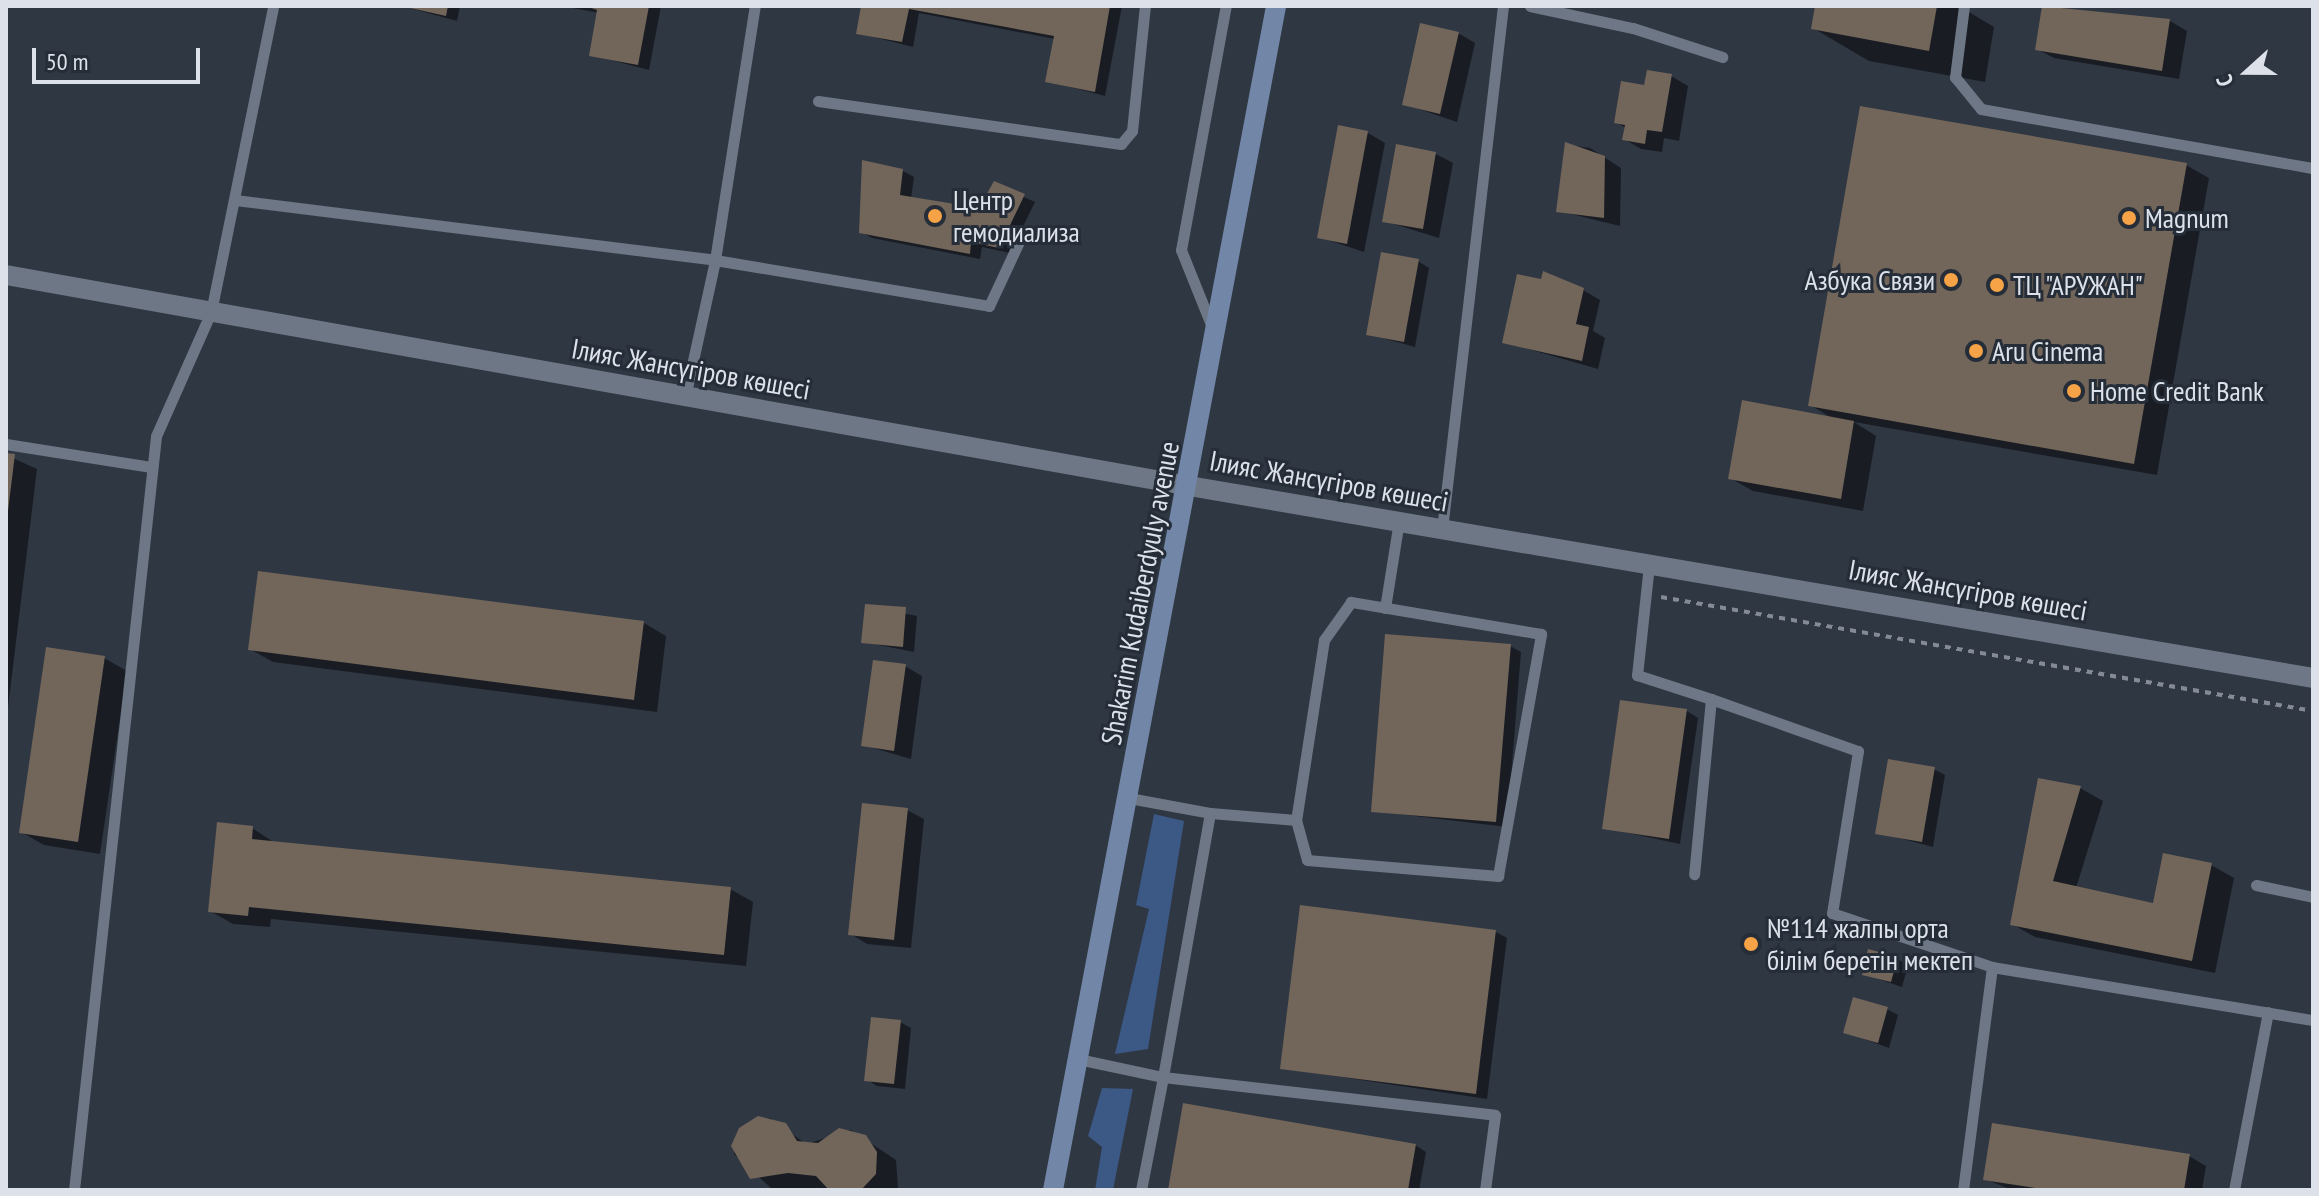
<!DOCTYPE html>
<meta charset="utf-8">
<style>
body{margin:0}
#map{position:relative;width:2319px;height:1196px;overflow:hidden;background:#2f3743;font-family:"PT Sans Narrow",sans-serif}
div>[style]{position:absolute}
.green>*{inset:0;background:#3c5885}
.shadow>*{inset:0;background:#0007}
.building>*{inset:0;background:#72655a}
.path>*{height:4px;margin-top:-2px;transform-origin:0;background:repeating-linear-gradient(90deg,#848b95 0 6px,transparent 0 12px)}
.service>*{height:11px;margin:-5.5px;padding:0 5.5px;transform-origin:5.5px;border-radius:5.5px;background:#6e7785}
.minor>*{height:20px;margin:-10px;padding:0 10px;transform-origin:10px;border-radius:10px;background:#6e7785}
.tertiary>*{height:20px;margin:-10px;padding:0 10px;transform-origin:10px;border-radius:10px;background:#6e7785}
.secondary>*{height:20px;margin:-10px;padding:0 10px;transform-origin:10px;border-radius:10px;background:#7287a7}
.dots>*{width:22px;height:22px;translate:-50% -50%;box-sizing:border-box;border:4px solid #252d38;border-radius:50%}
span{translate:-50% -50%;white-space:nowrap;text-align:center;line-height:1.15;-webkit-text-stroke:6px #252d38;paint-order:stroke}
.poi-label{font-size:28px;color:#dde2ea}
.left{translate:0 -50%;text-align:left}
.right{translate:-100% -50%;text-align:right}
.street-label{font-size:28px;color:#dde2ea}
.frame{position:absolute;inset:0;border:8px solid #dde2ea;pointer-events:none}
.north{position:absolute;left:2207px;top:32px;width:80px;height:80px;-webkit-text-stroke:6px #252d38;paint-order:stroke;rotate:249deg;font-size:22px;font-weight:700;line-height:32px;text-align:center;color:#dde2ea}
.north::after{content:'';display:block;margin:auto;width:28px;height:36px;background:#dde2ea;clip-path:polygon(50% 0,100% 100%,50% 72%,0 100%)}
.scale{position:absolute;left:32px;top:48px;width:168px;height:36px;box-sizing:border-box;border:4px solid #dde2ea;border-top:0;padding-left:10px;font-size:24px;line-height:28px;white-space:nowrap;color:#dde2ea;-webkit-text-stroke:6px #252d38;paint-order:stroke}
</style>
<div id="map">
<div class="green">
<i style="clip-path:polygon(1154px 814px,1184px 821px,1148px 1049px,1115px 1054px,1149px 909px,1136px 905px)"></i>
<i style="clip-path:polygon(1102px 1088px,1133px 1089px,1113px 1190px,1095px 1190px,1102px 1147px,1088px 1136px)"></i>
</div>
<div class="shadow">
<i style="clip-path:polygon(402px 6px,460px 6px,457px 21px)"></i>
<i style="clip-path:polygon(563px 6px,661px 6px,649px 70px,591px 55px,599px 13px)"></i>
<i style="clip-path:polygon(863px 6px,1122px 6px,1105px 96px,1047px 81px,1055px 39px,919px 13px,913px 47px,858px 33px)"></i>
<i style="clip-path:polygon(1817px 6px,1959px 6px,1994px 27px,1985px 82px,1869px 61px,1813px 28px)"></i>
<i style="clip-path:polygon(2044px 6px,2170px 21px,2187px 31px,2179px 79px,2054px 58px,2037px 49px)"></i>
<i style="clip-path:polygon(1458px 33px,1475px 43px,1457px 122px,1404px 104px)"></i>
<i style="clip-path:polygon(1671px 76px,1688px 86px,1679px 141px,1664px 138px,1662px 152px,1641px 149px,1624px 139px,1626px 128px,1616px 122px)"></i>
<i style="clip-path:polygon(1368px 133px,1385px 143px,1364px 252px,1319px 237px)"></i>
<i style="clip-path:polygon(1567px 145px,1590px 148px,1621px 168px,1620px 226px,1559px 211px)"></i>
<i style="clip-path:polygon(1436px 154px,1453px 163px,1439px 238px,1384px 221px)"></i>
<i style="clip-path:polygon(2186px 165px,2209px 178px,2157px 475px,1854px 422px,1876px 436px,1863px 511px,1753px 491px,1730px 478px,1832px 418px,1810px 405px)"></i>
<i style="clip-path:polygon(903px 171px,914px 177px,911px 199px,980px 210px,995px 184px,1035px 202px,1010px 253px,982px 247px,980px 259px,872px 238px,861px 232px)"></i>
<i style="clip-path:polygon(1418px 261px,1429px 268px,1415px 347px,1368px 334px)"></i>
<i style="clip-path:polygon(1583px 290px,1600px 300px,1593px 331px,1605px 338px,1598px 369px,1504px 342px)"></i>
<i style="clip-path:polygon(6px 455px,37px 469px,6px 724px)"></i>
<i style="clip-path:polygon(866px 606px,917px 616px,914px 652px,864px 642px)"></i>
<i style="clip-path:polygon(644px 623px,666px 636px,657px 712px,273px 662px,250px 649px)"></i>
<i style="clip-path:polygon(1510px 646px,1521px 652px,1507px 827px,1373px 811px)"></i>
<i style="clip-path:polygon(104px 658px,127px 671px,100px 854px,44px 845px,21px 832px)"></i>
<i style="clip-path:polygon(905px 666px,922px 676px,911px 759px,863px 745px)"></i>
<i style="clip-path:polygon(1687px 711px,1698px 718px,1680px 844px,1605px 828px)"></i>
<i style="clip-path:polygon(1934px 769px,1945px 775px,1933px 847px,1877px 832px)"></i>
<i style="clip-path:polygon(2080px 788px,2103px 801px,2076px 888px,2154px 905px,2211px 865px,2234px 878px,2215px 973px,2035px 937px,2012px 924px)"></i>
<i style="clip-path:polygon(907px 810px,924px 819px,911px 948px,867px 944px,851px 934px)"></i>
<i style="clip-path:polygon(252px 828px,275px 843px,730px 889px,753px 902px,746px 966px,271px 919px,270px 927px,233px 924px,210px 911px)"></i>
<i style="clip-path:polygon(1496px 932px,1507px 938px,1487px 1099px,1282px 1068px)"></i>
<i style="clip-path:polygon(1897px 959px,1908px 965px,1902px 987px,1864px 974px)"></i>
<i style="clip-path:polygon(1887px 1009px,1898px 1015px,1889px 1048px,1845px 1032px)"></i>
<i style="clip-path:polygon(900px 1022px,911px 1028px,905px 1089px,877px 1086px,866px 1079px)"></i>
<i style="clip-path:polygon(770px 1118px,806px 1144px,851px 1130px,896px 1160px,898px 1188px,773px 1190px,734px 1154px,740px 1130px)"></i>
<i style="clip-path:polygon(1415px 1145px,1426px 1152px,1419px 1190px,1170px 1190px)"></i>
<i style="clip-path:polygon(2189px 1156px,2206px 1166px,2202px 1190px,2012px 1190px,1985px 1179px)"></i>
</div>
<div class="building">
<i style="clip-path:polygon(401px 6px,448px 6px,446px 16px)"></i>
<i style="clip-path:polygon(586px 6px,649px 6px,638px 65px,589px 56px,597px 10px)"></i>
<i style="clip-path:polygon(861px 6px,1110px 6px,1095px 92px,1045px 82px,1054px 36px,909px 9px,902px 42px,856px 34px)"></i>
<i style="clip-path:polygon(1815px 6px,1937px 6px,1929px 51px,1811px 29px)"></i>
<i style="clip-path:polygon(2042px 6px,2170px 19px,2162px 71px,2035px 50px)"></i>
<i style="clip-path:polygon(1420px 23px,1459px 32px,1440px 114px,1402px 105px)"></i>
<i style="clip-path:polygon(1647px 70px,1672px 74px,1662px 132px,1647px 130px,1645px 144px,1622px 140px,1625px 125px,1614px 123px,1621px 81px,1644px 85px)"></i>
<i style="clip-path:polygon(1860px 106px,2187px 163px,2134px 464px,1808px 406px)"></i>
<i style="clip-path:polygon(1338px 125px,1368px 131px,1347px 244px,1317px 238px)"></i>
<i style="clip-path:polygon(1565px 142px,1605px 156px,1604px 218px,1556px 212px)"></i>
<i style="clip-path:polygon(1396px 144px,1436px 152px,1423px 229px,1382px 222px)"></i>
<i style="clip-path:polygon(862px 160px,903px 169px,900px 195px,979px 208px,994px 181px,1025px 194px,999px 248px,971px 242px,970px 254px,859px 233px)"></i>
<i style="clip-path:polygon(1381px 252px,1419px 259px,1404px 342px,1366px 335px)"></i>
<i style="clip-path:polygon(1543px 271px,1584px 288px,1576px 324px,1589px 327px,1582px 361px,1502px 343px,1517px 274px,1541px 279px)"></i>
<i style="clip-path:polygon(1742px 400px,1854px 421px,1841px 499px,1728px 479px)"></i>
<i style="clip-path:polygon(6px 453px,15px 454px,8px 511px,6px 511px)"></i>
<i style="clip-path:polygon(258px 571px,644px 621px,634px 700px,248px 650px)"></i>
<i style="clip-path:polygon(865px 604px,906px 607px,903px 647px,861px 643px)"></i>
<i style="clip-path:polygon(1385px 634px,1511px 644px,1496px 822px,1371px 812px)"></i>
<i style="clip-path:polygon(46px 647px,105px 656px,78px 842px,19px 833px)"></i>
<i style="clip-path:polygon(873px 660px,906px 664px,894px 751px,861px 746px)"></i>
<i style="clip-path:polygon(1620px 700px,1687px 709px,1669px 839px,1602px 829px)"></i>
<i style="clip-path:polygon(1888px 759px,1935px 767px,1922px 842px,1875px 834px)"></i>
<i style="clip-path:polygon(2038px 778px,2081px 786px,2053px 881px,2153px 903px,2163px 853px,2212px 863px,2192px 961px,2010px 925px)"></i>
<i style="clip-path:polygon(862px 803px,908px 808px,894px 940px,848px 935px)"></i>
<i style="clip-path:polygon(217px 822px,253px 826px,252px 839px,731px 887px,724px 955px,249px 907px,248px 916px,208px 912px)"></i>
<i style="clip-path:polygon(1300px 905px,1496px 930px,1476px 1094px,1280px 1069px)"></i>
<i style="clip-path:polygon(1868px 949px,1898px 957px,1891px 982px,1862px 975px)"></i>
<i style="clip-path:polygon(1853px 997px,1888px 1007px,1878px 1043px,1843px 1033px)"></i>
<i style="clip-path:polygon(871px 1017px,901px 1020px,894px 1084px,864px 1081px)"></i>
<i style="clip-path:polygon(1183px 1103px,1416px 1144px,1408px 1190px,1168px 1190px)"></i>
<i style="clip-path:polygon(758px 1116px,786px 1123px,797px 1141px,818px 1143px,839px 1128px,866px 1135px,877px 1152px,876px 1174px,861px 1190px,829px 1190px,816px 1176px,788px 1173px,750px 1179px,731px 1146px,739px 1128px)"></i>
<i style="clip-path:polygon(1992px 1123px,2190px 1154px,2184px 1190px,2049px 1190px,1983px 1180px)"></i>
</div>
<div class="path">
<i style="left:1661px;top:597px;width:662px;rotate:9.92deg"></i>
</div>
<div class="service">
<i style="left:1530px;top:6px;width:105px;rotate:12.1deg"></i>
<i style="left:1633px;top:28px;width:94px;rotate:18deg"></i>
<i style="left:1964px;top:6px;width:72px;rotate:97.2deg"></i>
<i style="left:1955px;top:77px;width:41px;rotate:50.9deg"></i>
<i style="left:1981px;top:109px;width:335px;rotate:10.1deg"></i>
<i style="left:818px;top:101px;width:306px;rotate:8.1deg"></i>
<i style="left:1121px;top:144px;width:17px;rotate:-50deg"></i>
<i style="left:1132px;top:131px;width:126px;rotate:-84.1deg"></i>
<i style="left:235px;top:200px;width:484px;rotate:7.1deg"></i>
<i style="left:715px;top:260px;width:257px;rotate:-81.1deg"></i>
<i style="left:1212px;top:327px;width:83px;rotate:-111.9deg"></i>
<i style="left:1181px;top:250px;width:248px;rotate:-79.6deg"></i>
<i style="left:685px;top:397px;width:140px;rotate:-77.6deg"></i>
<i style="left:715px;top:260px;width:278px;rotate:9.5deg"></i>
<i style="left:989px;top:306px;width:83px;rotate:-65deg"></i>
<i style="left:6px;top:444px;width:147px;rotate:9deg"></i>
<i style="left:1442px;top:529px;width:527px;rotate:-83.35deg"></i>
<i style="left:1649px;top:565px;width:111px;rotate:96.2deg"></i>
<i style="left:1637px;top:675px;width:78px;rotate:18deg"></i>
<i style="left:1711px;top:699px;width:176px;rotate:95.5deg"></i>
<i style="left:1385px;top:608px;width:88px;rotate:-80.9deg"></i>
<i style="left:1711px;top:699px;width:156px;rotate:19.5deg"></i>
<i style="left:1858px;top:751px;width:164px;rotate:99.1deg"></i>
<i style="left:1832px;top:913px;width:169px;rotate:18.6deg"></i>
<i style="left:1992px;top:967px;width:225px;rotate:97.4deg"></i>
<i style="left:1129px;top:798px;width:82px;rotate:10.5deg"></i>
<i style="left:1296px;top:820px;width:41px;rotate:74.6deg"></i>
<i style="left:1307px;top:860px;width:192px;rotate:4.8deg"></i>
<i style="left:1498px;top:876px;width:246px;rotate:-79.9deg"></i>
<i style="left:1541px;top:634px;width:193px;rotate:-170.4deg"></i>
<i style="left:1351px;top:602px;width:47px;rotate:125.4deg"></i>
<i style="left:1324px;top:640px;width:182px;rotate:98.8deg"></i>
<i style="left:1296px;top:820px;width:86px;rotate:-175.3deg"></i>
<i style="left:1210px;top:813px;width:268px;rotate:100.1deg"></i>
<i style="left:1163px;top:1077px;width:334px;rotate:6.5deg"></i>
<i style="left:1495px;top:1115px;width:76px;rotate:97.6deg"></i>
<i style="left:2256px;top:885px;width:58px;rotate:11.9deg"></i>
<i style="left:1992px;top:967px;width:325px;rotate:9.4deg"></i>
<i style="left:1078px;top:1059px;width:87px;rotate:12deg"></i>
<i style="left:1163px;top:1077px;width:115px;rotate:101deg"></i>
<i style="left:74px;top:1190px;width:758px;rotate:-83.79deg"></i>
<i style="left:156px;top:436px;width:136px;rotate:-66.1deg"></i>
<i style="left:211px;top:312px;width:312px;rotate:-78.5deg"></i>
<i style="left:2234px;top:1190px;width:181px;rotate:-79.2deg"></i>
</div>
<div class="minor">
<i style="left:6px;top:275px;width:1202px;rotate:10.11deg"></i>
</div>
<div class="tertiary">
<i style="left:1189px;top:486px;width:1140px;rotate:9.69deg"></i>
</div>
<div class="secondary">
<i style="left:1053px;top:1190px;width:1205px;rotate:-79.33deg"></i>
</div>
<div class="dots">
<i style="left:935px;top:216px;background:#f6a246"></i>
<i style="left:2129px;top:218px;background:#f6a246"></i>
<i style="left:1951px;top:280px;background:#f6a246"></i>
<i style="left:1997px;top:285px;background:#f6a246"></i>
<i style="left:1976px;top:351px;background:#f6a246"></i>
<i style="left:2074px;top:391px;background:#f6a246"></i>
<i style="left:1751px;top:944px;background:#f6a246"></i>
</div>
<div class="poi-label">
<span class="left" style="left:953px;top:216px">Центр<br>гемодиализа</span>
<span class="left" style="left:2145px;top:218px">Magnum</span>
<span class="right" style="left:1935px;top:280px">Азбука Связи</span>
<span class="left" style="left:2013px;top:285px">ТЦ "АРУЖАН"</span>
<span class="left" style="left:1992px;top:351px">Aru Cinema</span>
<span class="left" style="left:2090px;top:391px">Home Credit Bank</span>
<span class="left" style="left:1767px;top:944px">№114 жалпы орта<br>білім беретін мектеп</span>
</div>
<div class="street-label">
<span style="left:691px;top:369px;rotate:10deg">Ілияс Жансүгіров көшесі</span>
<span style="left:1329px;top:481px;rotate:10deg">Ілияс Жансүгіров көшесі</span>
<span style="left:1968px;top:590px;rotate:10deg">Ілияс Жансүгіров көшесі</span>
<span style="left:1140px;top:593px;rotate:-79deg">Shakarim Kudaiberdyuly avenue</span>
</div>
<div class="frame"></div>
<div class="north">С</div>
<div class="scale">50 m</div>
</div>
